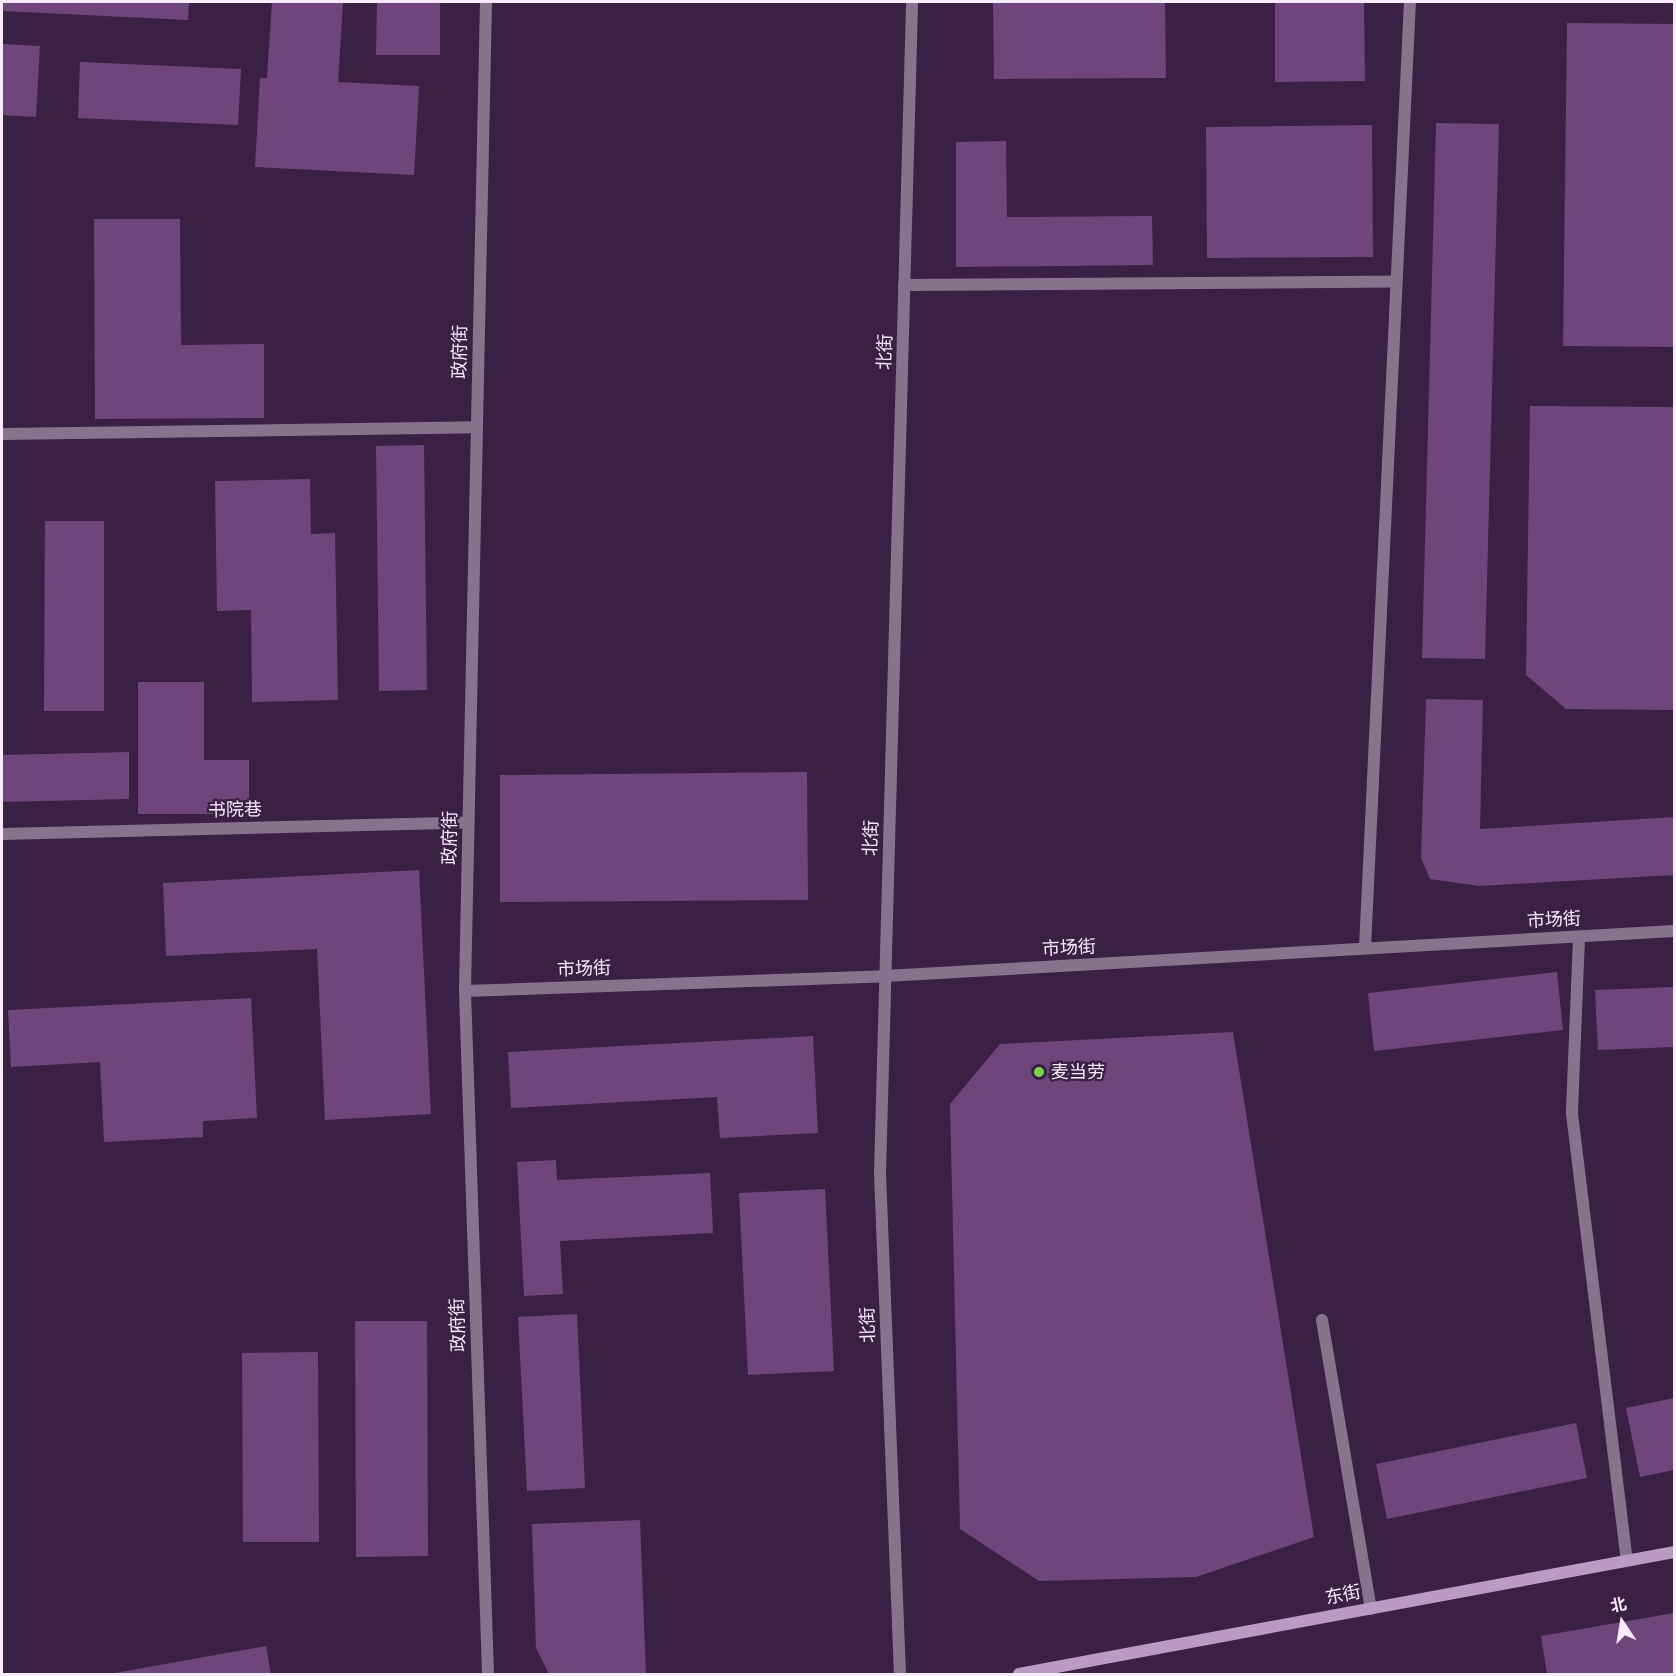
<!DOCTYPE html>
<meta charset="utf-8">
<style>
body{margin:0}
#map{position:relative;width:1676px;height:1676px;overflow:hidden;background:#3a2143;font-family:Mulish,"Noto Sans SC",sans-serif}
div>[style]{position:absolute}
.building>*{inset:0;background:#6e467c}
.lane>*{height:12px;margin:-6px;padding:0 6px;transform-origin:6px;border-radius:6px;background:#86748d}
.street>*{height:12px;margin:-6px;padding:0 6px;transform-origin:6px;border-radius:6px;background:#86748d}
.secondary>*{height:12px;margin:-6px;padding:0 6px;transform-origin:6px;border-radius:6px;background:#b99bc4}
.dots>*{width:16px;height:16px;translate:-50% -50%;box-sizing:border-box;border:3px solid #3a2143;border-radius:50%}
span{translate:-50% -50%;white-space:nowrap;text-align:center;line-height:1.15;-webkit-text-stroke:4.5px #3a2143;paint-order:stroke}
.street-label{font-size:18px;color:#f8ebfd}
.poi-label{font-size:18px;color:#f8ebfd}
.left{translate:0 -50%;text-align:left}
.frame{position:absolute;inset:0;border:3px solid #f8ebfd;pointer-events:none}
.north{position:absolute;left:1592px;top:1592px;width:60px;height:60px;-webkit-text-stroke:4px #3a2143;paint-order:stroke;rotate:348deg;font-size:16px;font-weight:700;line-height:24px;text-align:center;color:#f8ebfd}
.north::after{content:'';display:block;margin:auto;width:21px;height:27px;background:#f8ebfd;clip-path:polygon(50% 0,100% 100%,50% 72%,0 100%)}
</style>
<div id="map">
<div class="building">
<i style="clip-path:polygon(2px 2px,189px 2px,188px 20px,2px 11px)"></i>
<i style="clip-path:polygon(272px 2px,343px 2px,338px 82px,419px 86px,414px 175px,255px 167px,260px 78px,267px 78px)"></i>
<i style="clip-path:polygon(377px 2px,440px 2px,440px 55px,376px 55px)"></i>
<i style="clip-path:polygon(993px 2px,1165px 2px,1166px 78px,994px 79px)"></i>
<i style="clip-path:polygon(1275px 2px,1364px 2px,1365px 81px,1275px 82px)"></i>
<i style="clip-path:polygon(1567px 23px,1674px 24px,1674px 347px,1563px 346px)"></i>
<i style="clip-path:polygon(2px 44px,40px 46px,36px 117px,2px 115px)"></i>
<i style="clip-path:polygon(80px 62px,241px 69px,238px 125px,78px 118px)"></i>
<i style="clip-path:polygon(1436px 123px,1499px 124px,1485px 659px,1422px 658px)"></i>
<i style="clip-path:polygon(1372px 125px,1373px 257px,1207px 258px,1206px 127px)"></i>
<i style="clip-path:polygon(1006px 141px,1007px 217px,1152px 216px,1153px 265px,956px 267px,956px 142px)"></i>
<i style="clip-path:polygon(94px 219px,180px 219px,181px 345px,264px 344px,264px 418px,95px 419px)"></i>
<i style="clip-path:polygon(1530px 406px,1674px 407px,1674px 710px,1566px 709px,1526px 675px)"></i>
<i style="clip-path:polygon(424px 445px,427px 690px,379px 691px,376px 446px)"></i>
<i style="clip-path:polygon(310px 479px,311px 534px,335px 533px,338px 700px,252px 702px,251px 610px,217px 611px,215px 481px)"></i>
<i style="clip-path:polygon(45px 521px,104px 521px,104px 711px,44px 711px)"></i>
<i style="clip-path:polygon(138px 682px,204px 682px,204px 760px,249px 760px,249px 814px,138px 814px)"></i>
<i style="clip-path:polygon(1426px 699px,1483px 700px,1480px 829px,1674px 817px,1674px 875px,1479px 886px,1430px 879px,1421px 858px)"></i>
<i style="clip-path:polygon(129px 752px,129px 799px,2px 802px,2px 755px)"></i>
<i style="clip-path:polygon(807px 772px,808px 900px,500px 902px,500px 775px)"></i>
<i style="clip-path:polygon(419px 870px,431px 1114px,325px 1120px,317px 949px,166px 956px,163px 883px)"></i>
<i style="clip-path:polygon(1557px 972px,1563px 1030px,1374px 1051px,1368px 993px)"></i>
<i style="clip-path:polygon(1674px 987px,1674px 1047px,1598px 1050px,1595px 990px)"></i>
<i style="clip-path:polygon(251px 998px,257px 1118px,203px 1121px,203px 1137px,104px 1142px,100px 1062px,11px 1067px,8px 1010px)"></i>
<i style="clip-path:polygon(1233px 1032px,1314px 1537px,1196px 1577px,1039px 1581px,960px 1529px,950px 1104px,1000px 1044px)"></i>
<i style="clip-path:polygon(813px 1036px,818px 1133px,720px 1138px,717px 1097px,511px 1108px,508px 1052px)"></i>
<i style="clip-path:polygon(556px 1160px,557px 1180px,710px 1173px,713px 1233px,560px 1241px,563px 1294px,524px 1296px,517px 1162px)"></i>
<i style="clip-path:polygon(825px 1189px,834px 1371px,748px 1375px,739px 1193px)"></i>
<i style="clip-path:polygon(577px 1314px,585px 1488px,527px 1491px,518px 1317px)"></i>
<i style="clip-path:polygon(355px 1321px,427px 1321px,428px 1556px,356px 1557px)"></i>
<i style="clip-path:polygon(318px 1352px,319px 1542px,243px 1542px,242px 1353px)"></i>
<i style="clip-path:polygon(1674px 1398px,1674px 1470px,1640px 1477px,1626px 1408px)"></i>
<i style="clip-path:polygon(1576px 1423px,1587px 1478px,1387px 1519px,1376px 1464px)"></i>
<i style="clip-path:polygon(640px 1520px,646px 1674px,549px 1674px,536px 1648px,532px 1524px)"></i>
<i style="clip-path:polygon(1674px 1613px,1674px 1674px,1547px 1674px,1541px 1636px)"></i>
<i style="clip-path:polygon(266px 1646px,271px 1674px,115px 1674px,115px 1673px)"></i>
</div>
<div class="lane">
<i style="left:1322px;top:1320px;width:293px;rotate:80.4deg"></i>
</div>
<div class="street">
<i style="left:486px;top:2px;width:989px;rotate:91.22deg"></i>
<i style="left:465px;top:991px;width:683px;rotate:88.07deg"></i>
<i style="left:904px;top:285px;width:491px;rotate:-0.4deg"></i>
<i style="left:2px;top:434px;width:475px;rotate:-0.8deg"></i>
<i style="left:2px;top:834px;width:466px;rotate:-1.4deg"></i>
<i style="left:1579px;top:937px;width:177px;rotate:92.3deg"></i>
<i style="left:1572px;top:1114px;width:450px;rotate:83deg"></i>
<i style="left:1365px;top:948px;width:947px;rotate:-87.28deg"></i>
<i style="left:465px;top:991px;width:420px;rotate:-2deg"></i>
<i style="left:885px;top:976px;width:790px;rotate:-3.26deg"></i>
<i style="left:900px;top:1674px;width:501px;rotate:-92.29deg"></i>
<i style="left:880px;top:1173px;width:1171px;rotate:-88.43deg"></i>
</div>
<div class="secondary">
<i style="left:1019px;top:1674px;width:666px;rotate:-10.55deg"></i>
</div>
<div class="dots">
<i style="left:1039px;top:1072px;background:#7dd153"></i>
</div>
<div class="street-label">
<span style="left:460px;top:352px;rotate:-89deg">政府街</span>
<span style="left:885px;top:352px;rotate:-88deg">北街</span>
<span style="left:235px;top:810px;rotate:-1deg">书院巷</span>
<span style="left:450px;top:838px;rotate:-89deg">政府街</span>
<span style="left:871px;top:838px;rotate:-88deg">北街</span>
<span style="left:1554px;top:920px;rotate:-3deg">市场街</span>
<span style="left:1069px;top:948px;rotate:-3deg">市场街</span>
<span style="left:584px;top:969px;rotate:-2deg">市场街</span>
<span style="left:458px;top:1325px;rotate:-92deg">政府街</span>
<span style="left:868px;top:1325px;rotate:-92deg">北街</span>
<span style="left:1343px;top:1595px;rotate:-11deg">东街</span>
</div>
<div class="poi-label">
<span class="left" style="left:1051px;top:1072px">麦当劳</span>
</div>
<div class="frame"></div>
<div class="north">北</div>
</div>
